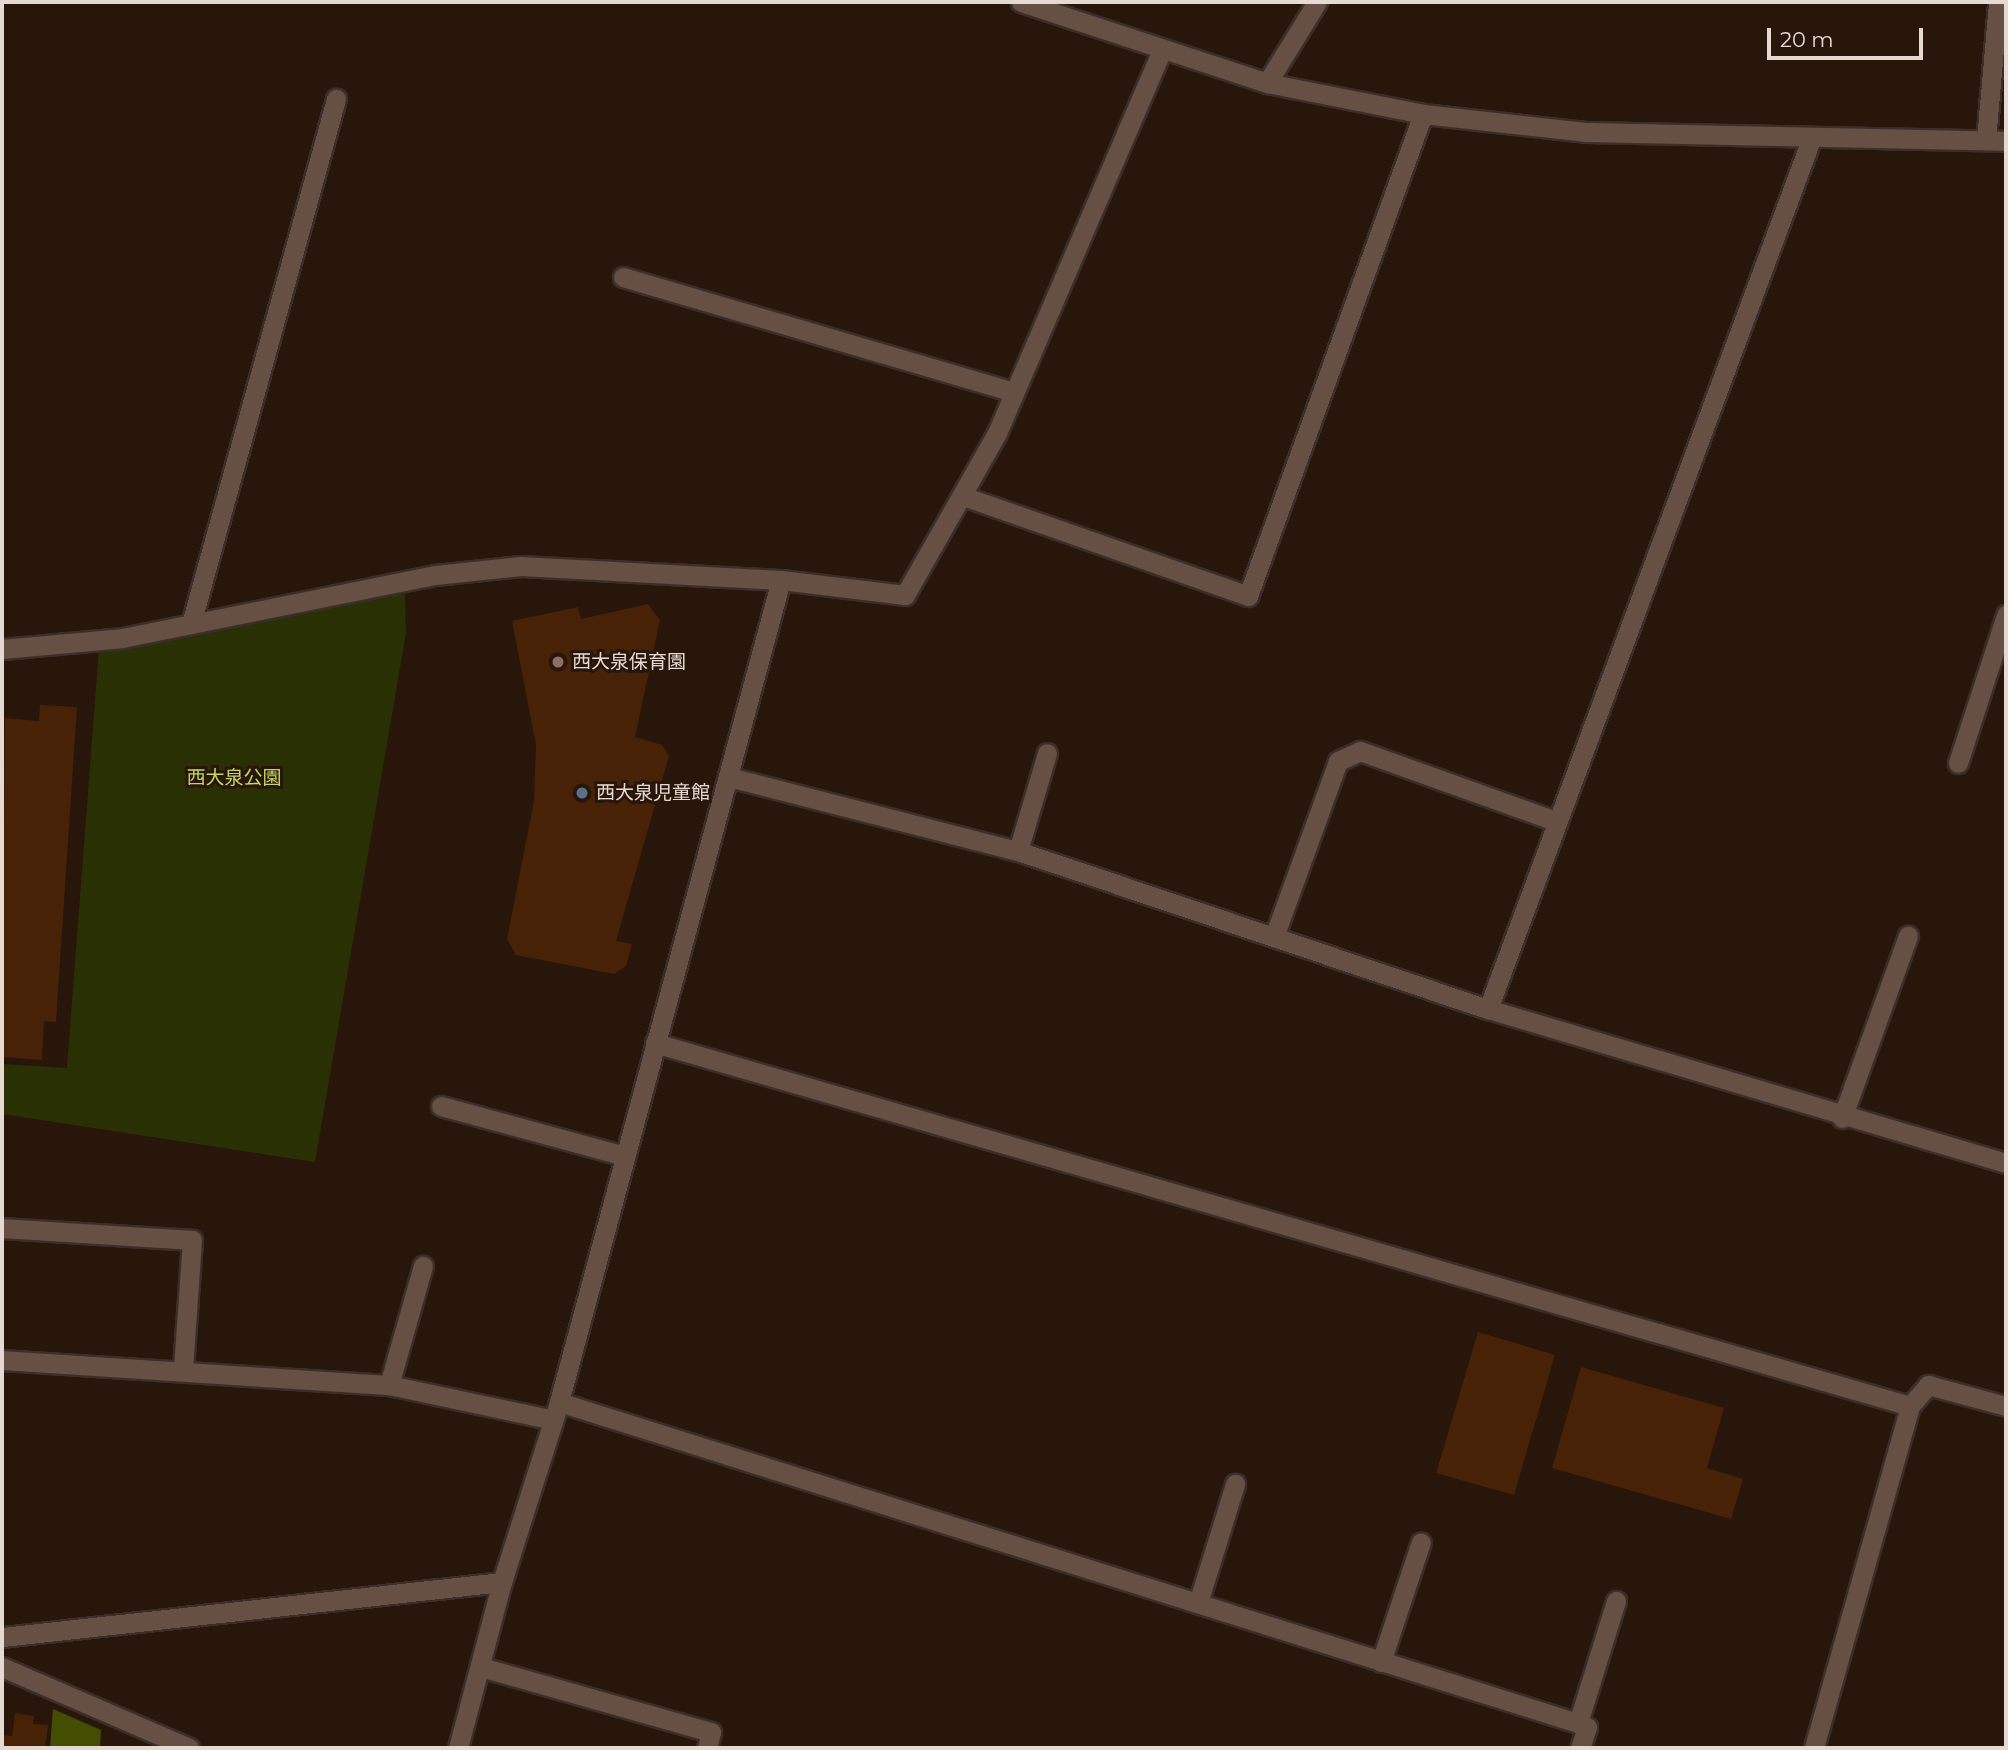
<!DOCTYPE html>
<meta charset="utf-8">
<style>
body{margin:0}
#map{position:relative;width:2008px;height:1750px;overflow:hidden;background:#28160b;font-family:Montserrat,"Noto Sans JP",sans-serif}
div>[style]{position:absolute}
.green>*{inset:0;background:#293004}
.forest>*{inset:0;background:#444e02}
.building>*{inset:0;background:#472206}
.roads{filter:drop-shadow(2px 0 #3b2e2a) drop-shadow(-2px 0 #3b2e2a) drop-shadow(0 2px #3b2e2a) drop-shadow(0 -2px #3b2e2a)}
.service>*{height:19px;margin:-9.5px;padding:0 9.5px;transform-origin:9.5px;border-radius:9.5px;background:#655043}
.minor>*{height:19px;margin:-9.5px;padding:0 9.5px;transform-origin:9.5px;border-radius:9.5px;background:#655043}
.dots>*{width:19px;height:19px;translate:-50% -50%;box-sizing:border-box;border:4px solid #28160b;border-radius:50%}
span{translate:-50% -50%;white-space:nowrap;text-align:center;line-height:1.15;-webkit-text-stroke:6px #28160b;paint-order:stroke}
.poi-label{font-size:19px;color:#e6d9d2}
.left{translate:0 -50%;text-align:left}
.park-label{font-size:19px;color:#c3d762}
.frame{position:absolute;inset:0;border:4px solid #e6d9d2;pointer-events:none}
.scale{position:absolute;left:1767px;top:28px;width:156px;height:32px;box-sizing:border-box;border:4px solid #e6d9d2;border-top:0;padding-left:9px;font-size:21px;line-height:24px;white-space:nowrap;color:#e6d9d2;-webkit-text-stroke:5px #28160b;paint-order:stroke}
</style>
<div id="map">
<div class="green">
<i style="clip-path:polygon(405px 589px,406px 633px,315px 1162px,2px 1114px,2px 1064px,67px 1068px,99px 648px)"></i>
</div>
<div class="forest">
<i style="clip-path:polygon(53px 1709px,101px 1730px,100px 1748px,50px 1748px)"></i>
</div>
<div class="building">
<i style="clip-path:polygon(648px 604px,660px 620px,635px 737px,662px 745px,669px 756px,616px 941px,632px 944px,626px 966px,614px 974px,516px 955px,507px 939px,534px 801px,536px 745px,512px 621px,578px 607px,581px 619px)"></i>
<i style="clip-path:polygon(40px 705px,77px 707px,56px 1022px,44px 1021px,42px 1060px,2px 1057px,5px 718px,39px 721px)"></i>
<i style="clip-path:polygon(1478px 1332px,1555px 1355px,1514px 1495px,1436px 1473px)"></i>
<i style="clip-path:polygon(1581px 1367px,1724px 1408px,1707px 1468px,1743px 1479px,1731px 1519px,1552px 1468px)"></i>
<i style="clip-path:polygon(15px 1713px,34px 1716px,33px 1724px,48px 1725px,45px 1748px,2px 1748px,2px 1735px,12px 1736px)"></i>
</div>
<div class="roads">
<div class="service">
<i style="left:623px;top:277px;width:407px;rotate:16.4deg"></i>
<i style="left:191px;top:624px;width:545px;rotate:-74.56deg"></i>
<i style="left:1958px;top:763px;width:156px;rotate:-72deg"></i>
<i style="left:1018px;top:851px;width:102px;rotate:-73.5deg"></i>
<i style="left:1274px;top:937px;width:187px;rotate:-70deg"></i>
<i style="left:1338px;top:761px;width:24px;rotate:-24deg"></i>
<i style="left:1360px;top:751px;width:207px;rotate:19.7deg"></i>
<i style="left:441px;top:1106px;width:191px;rotate:15.2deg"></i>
<i style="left:1842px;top:1118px;width:194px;rotate:-70.1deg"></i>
<i style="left:2px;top:1228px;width:190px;rotate:3.6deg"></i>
<i style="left:192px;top:1240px;width:128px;rotate:94deg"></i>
<i style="left:2px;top:1360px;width:388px;rotate:3.7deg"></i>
<i style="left:389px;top:1385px;width:168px;rotate:12deg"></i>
<i style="left:389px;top:1385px;width:124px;rotate:-74.1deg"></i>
<i style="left:559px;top:1402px;width:1068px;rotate:17.49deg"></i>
<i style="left:1578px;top:1723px;width:10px;rotate:24deg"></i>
<i style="left:1587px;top:1727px;width:22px;rotate:108deg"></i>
<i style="left:1910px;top:1406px;width:28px;rotate:-49deg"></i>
<i style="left:1928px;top:1385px;width:81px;rotate:15.1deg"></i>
<i style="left:1198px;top:1603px;width:125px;rotate:-72.7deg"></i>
<i style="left:2px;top:1637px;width:503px;rotate:-6.28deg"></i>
<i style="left:1381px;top:1662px;width:126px;rotate:-71.6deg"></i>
<i style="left:481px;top:1667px;width:239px;rotate:15.8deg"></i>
<i style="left:711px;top:1732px;width:16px;rotate:104deg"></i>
<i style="left:1578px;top:1723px;width:128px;rotate:-72.7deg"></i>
</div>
<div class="minor">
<i style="left:1021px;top:2px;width:259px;rotate:18.2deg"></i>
<i style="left:1267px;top:83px;width:159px;rotate:11.2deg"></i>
<i style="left:1423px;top:114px;width:163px;rotate:6.3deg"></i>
<i style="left:1585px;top:132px;width:421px;rotate:1.2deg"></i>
<i style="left:1267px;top:83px;width:95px;rotate:-58.3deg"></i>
<i style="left:1986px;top:140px;width:139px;rotate:-85deg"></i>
<i style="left:963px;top:496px;width:302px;rotate:19.3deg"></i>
<i style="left:1248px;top:596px;width:513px;rotate:-70.05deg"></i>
<i style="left:2px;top:649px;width:121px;rotate:-5.2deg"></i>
<i style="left:122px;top:638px;width:319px;rotate:-11.4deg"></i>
<i style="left:435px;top:575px;width:86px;rotate:-6deg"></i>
<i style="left:521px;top:566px;width:260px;rotate:3.1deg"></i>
<i style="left:781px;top:580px;width:125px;rotate:6.9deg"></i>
<i style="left:905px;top:595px;width:186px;rotate:-60.4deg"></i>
<i style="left:997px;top:433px;width:418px;rotate:-66.7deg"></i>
<i style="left:729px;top:777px;width:298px;rotate:14.4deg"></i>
<i style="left:1018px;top:851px;width:496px;rotate:18.6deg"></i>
<i style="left:1488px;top:1009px;width:540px;rotate:16.56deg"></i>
<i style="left:1488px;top:1009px;width:930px;rotate:-69.62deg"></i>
<i style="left:655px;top:1043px;width:1306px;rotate:16.13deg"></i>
<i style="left:1910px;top:1406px;width:355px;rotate:105.7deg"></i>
<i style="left:2px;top:1667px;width:204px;rotate:23.4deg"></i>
<i style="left:458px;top:1748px;width:172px;rotate:-75.2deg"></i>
<i style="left:502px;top:1582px;width:189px;rotate:-72.4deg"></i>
<i style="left:559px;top:1402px;width:851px;rotate:-74.89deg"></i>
</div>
</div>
<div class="dots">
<i style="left:558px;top:662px;background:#8d6e63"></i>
<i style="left:582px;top:793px;background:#5c6f8a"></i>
</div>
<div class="poi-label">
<span class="left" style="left:572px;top:662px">西大泉保育園</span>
<span class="left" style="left:596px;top:793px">西大泉児童館</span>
</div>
<div class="park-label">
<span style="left:234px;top:778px">西大泉公園</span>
</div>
<div class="frame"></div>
<div class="scale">20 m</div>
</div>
